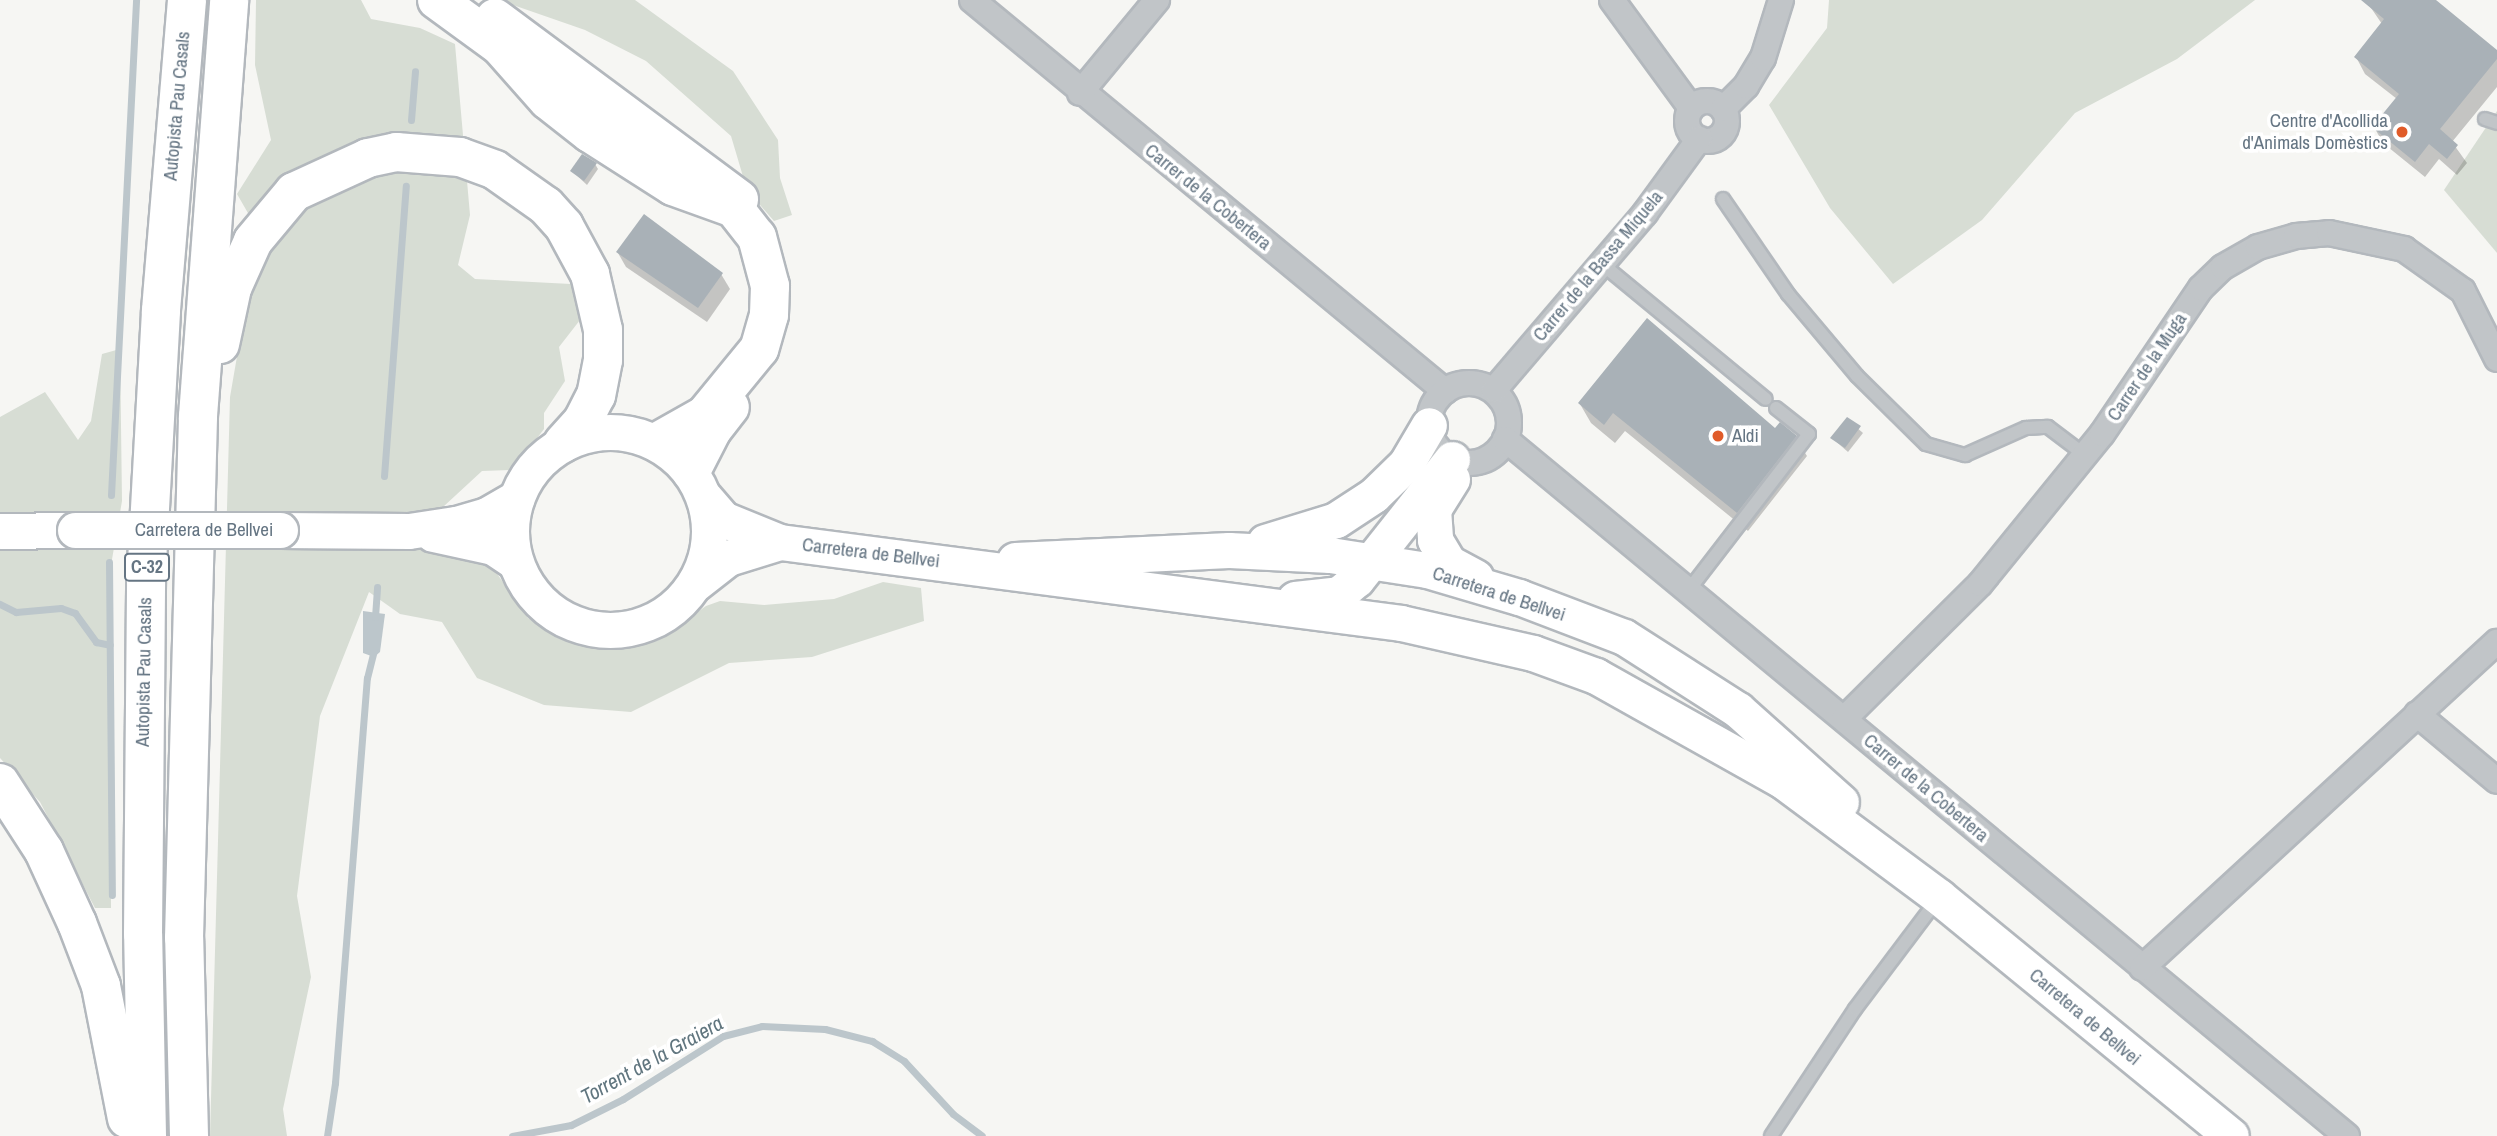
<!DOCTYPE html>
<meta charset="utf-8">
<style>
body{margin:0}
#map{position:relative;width:2497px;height:1136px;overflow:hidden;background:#f6f6f3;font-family:"Archivo Narrow",sans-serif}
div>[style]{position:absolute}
.green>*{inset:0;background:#d7ddd4}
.water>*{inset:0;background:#bcc6cb}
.shadow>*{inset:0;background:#0003}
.stream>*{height:7px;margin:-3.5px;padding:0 3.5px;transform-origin:3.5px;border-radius:3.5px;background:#bcc6cb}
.building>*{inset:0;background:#a9b1b7}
.roads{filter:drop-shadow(2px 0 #b3b8bd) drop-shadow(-2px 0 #b3b8bd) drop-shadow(0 2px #b3b8bd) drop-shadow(0 -2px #b3b8bd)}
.lane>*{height:12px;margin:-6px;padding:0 6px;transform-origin:6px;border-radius:6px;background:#c1c5c8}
.street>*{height:24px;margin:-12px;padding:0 12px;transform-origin:12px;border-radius:12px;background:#c1c5c8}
.street>.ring{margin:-12px;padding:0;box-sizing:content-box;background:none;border:24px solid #c1c5c8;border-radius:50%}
.secondary>*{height:35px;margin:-17.5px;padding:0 17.5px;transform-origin:17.5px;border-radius:17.5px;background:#fff}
.secondary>.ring{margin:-17.5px;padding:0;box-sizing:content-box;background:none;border:35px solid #fff;border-radius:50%}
.highway>*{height:38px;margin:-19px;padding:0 19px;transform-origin:19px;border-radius:19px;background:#fff}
.bridges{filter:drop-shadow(2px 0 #b3b8bd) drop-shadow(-2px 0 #b3b8bd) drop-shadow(0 2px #b3b8bd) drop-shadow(0 -2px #b3b8bd)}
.secondary-bridge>*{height:35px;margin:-17.5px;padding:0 17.5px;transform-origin:17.5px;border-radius:17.5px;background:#fff}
.dots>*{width:19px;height:19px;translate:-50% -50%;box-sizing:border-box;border:4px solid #fff;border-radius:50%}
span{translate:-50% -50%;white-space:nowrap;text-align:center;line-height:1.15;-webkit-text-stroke:7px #fff;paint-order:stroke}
.shield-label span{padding:2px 5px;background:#fff;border:2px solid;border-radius:5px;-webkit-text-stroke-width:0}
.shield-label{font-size:18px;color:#657583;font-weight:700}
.street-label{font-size:19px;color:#657583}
.poi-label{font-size:19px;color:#657583}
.right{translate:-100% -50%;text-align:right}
.left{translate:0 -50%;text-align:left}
.water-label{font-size:21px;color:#61767f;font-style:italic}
</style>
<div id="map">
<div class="green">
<i style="clip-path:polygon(256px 0,361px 0,371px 19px,420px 28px,455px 44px,470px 215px,458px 265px,475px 279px,571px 284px,587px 311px,559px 347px,565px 381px,544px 413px,544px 429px,513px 470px,482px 471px,443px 507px,461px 551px,491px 565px,528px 618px,560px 636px,588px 645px,627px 647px,657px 641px,706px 606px,720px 601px,764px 605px,834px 599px,883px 582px,921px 588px,924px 621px,812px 657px,729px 663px,631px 712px,544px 705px,477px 678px,442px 622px,400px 614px,369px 592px,320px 716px,297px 896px,311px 977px,283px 1109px,287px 1136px,210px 1136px,230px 397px,250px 281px,268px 248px,237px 194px,271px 140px,255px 65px)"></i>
<i style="clip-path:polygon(499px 0,635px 0,733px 71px,778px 140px,780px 178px,792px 215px,774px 221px,747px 190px,731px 136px,646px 61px,585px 30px)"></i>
<i style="clip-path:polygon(1829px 0,2255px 0,2177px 59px,2075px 113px,1982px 220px,1893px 284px,1830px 208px,1769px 105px,1827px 28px)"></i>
<i style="clip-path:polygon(2497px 111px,2497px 253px,2444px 190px)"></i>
<i style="clip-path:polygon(120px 349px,122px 501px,109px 577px,111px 908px,95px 908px,40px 802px,0 758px,0 417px,45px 392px,78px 440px,91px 421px,102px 354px)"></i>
</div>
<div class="water">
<i style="clip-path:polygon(363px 611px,385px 614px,380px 652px,374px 657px,363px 653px)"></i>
</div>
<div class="shadow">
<i style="clip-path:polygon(2373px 0,2433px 0,2497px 53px,2497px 87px,2452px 142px,2467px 163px,2457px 175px,2439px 159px,2425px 177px,2383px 143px,2374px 127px,2397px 99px,2365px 74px,2356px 57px,2382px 24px,2369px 5px)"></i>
<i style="clip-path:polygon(595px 164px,598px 169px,587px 185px,572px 171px)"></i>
<i style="clip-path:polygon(618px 253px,721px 274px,730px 289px,707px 322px,626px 267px)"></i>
<i style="clip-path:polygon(1580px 404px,1775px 430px,1795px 437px,1807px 456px,1748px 531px,1625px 431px,1615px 443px,1591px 423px)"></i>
<i style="clip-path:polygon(1847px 419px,1863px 433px,1848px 452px,1832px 438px)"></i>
</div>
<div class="stream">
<i style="left:411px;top:120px;width:49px;rotate:-85.3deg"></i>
<i style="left:384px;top:476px;width:291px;rotate:-85.7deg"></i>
<i style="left:111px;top:495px;width:496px;rotate:-87.1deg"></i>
<i style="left:109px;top:562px;width:333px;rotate:89.5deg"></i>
<i style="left:0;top:604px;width:18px;rotate:27deg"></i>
<i style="left:16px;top:612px;width:45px;rotate:-5.1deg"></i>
<i style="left:61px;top:608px;width:15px;rotate:20deg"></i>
<i style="left:75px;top:613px;width:36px;rotate:54deg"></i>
<i style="left:96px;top:642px;width:14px;rotate:12deg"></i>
<i style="left:375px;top:617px;width:30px;rotate:-86deg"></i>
<i style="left:327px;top:1136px;width:54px;rotate:-81.4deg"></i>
<i style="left:335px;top:1083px;width:406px;rotate:-85.5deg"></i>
<i style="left:367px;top:678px;width:29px;rotate:-76deg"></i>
<i style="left:512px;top:1136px;width:60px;rotate:-10.6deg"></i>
<i style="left:571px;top:1125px;width:58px;rotate:-26.6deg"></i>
<i style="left:623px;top:1099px;width:118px;rotate:-32.2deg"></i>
<i style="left:723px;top:1036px;width:40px;rotate:-14.4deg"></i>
<i style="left:762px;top:1026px;width:63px;rotate:2.7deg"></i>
<i style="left:825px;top:1029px;width:49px;rotate:14.3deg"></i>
<i style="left:872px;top:1041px;width:38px;rotate:32deg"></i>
<i style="left:904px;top:1061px;width:72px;rotate:47.2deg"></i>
<i style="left:953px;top:1114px;width:36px;rotate:37deg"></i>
</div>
<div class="building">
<i style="clip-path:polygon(2361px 0,2436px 0,2497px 50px,2497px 59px,2440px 129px,2458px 145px,2447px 159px,2429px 144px,2415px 162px,2372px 127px,2399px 94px,2354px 57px,2384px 19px)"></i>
<i style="clip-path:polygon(582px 154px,597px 163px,584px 181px,570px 171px)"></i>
<i style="clip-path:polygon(644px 214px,723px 273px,698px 308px,616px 252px)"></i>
<i style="clip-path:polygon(1647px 318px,1775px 428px,1780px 422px,1797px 436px,1737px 513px,1613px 413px,1604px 425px,1578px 403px)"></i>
<i style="clip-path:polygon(1847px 417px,1861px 426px,1845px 448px,1830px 438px)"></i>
</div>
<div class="roads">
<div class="lane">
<i style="left:2485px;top:119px;width:13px;rotate:18deg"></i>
<i style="left:1723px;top:199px;width:115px;rotate:55.6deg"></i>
<i style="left:1788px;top:294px;width:107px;rotate:49.9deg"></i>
<i style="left:1857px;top:376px;width:97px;rotate:44.6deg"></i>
<i style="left:1926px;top:444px;width:41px;rotate:15.8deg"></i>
<i style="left:1965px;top:455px;width:67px;rotate:-23.9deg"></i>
<i style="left:2026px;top:428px;width:22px;rotate:-3deg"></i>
<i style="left:2048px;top:427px;width:46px;rotate:37.1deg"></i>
<i style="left:1602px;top:264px;width:212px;rotate:39.5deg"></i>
<i style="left:1688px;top:591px;width:198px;rotate:-52.4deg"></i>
<i style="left:1809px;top:434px;width:42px;rotate:-141.8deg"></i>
<i style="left:1771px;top:1136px;width:152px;rotate:-56.5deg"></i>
<i style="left:1855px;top:1009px;width:136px;rotate:-53deg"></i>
</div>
<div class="street">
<i style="left:972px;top:0;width:614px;rotate:39.58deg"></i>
<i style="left:1612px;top:0;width:134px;rotate:53.8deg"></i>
<i style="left:1080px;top:93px;width:121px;rotate:-50.4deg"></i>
<i class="ring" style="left:1687px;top:101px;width:16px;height:16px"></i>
<i style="left:1723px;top:109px;width:33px;rotate:-45deg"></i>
<i style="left:1746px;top:86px;width:33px;rotate:-59deg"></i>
<i style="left:1763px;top:58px;width:61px;rotate:-72.8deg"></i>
<i class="ring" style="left:1429px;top:383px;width:56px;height:56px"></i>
<i style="left:1494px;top:390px;width:233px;rotate:-49.5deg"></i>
<i style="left:1645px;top:213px;width:92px;rotate:-53.9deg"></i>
<i style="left:1505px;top:439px;width:1093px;rotate:39.62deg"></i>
<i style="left:2417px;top:714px;width:104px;rotate:39.9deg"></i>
<i style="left:1844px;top:719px;width:192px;rotate:-44.8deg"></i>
<i style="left:1980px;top:584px;width:193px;rotate:-50.9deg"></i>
<i style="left:2102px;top:434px;width:176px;rotate:-55.9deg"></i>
<i style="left:2201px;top:288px;width:30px;rotate:-44deg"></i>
<i style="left:2223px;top:267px;width:40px;rotate:-29.7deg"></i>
<i style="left:2258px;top:247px;width:40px;rotate:-16deg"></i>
<i style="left:2296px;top:236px;width:33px;rotate:-5deg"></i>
<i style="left:2329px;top:233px;width:77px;rotate:12deg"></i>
<i style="left:2404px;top:249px;width:72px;rotate:35.4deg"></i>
<i style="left:2463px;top:291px;width:76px;rotate:63.4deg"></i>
<i style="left:2142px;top:968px;width:482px;rotate:-42.6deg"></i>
</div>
<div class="secondary">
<i class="ring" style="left:511px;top:432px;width:163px;height:163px"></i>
<i style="left:1452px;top:479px;width:36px;rotate:122deg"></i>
<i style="left:1433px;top:509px;width:31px;rotate:86deg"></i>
<i style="left:1435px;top:540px;width:27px;rotate:59deg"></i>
<i style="left:1449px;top:563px;width:30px;rotate:28deg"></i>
<i style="left:705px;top:498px;width:28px;rotate:49deg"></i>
<i style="left:723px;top:519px;width:61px;rotate:22deg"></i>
<i style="left:780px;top:542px;width:626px;rotate:7.43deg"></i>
<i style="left:1401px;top:623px;width:135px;rotate:12.8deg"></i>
<i style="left:1533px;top:653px;width:67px;rotate:20.1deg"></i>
<i style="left:1596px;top:676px;width:214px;rotate:29.3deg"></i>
<i style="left:1783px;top:781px;width:194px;rotate:36.6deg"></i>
<i style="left:1939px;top:897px;width:377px;rotate:39.3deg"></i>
<i style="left:280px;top:530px;width:129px;rotate:0.4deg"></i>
<i style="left:409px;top:531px;width:48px;rotate:-8.5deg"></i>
<i style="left:456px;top:524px;width:32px;rotate:-16deg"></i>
<i style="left:487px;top:515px;width:34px;rotate:-30deg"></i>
<i style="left:0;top:531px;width:75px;rotate:-0.8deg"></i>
<i style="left:433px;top:534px;width:61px;rotate:12.2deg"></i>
<i style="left:493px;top:547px;width:27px;rotate:34deg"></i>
<i style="left:1265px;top:542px;width:74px;rotate:-17.2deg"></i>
<i style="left:1336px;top:520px;width:45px;rotate:-33.3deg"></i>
<i style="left:1374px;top:495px;width:45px;rotate:-44.1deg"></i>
<i style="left:1406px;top:464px;width:45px;rotate:-59.5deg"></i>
<i style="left:1015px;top:560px;width:214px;rotate:-2.7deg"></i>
<i style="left:1229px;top:550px;width:101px;rotate:2.8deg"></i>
<i style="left:1330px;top:555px;width:98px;rotate:8.8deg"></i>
<i style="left:1427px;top:570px;width:96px;rotate:16.4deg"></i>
<i style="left:1519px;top:597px;width:112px;rotate:20.9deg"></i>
<i style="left:1624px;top:637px;width:135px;rotate:32.6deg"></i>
<i style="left:1738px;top:710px;width:138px;rotate:41.8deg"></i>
<i style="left:696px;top:583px;width:41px;rotate:-38deg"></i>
<i style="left:728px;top:558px;width:54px;rotate:-17.1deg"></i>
<i style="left:1295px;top:599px;width:44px;rotate:-6.5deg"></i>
<i style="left:1339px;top:594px;width:23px;rotate:-40deg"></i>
<i style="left:1357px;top:579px;width:153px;rotate:-51.6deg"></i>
</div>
<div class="highway">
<i style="left:437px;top:0;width:78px;rotate:36.1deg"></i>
<i style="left:500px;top:46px;width:72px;rotate:48.4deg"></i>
<i style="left:548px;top:100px;width:53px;rotate:38.2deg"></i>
<i style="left:590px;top:133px;width:98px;rotate:32.6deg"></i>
<i style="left:673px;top:186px;width:65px;rotate:19.8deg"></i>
<i style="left:734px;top:208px;width:37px;rotate:52deg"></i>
<i style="left:757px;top:237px;width:51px;rotate:75.1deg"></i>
<i style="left:770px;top:286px;width:29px;rotate:92deg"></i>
<i style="left:769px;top:315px;width:35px;rotate:106deg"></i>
<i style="left:759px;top:349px;width:85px;rotate:129.3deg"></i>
<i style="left:705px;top:415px;width:55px;rotate:150.6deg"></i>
<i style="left:495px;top:18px;width:304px;rotate:36.6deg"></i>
<i style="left:220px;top:344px;width:57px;rotate:-77.9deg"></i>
<i style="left:232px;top:288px;width:51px;rotate:-65.9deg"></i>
<i style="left:253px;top:241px;width:64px;rotate:-50.1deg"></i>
<i style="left:294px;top:192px;width:81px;rotate:-24.7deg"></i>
<i style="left:368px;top:158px;width:29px;rotate:-12deg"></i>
<i style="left:396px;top:152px;width:64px;rotate:4.5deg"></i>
<i style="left:460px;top:157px;width:37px;rotate:20deg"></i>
<i style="left:495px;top:170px;width:62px;rotate:35.2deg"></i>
<i style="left:546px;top:206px;width:27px;rotate:48deg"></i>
<i style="left:564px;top:226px;width:55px;rotate:61.6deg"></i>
<i style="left:590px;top:274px;width:57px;rotate:76.9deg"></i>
<i style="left:603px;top:330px;width:30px;rotate:90deg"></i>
<i style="left:603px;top:360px;width:36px;rotate:101deg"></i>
<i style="left:596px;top:395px;width:30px;rotate:117deg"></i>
<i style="left:582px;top:422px;width:28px;rotate:132deg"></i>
<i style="left:691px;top:471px;width:46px;rotate:-62.9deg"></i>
<i style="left:712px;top:430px;width:29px;rotate:-52deg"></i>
<i style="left:0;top:783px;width:81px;rotate:57.1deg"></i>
<i style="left:44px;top:851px;width:79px;rotate:65.4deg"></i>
<i style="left:77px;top:923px;width:67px;rotate:69.1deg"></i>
<i style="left:101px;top:986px;width:135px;rotate:78.9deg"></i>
<i style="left:147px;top:1136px;width:202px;rotate:-91.1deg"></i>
<i style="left:143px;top:934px;width:354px;rotate:-89.5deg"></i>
<i style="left:146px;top:580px;width:270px;rotate:-86.8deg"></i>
<i style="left:161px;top:310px;width:311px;rotate:-85.2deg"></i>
<i style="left:189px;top:1136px;width:198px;rotate:-91.4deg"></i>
<i style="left:184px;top:938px;width:522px;rotate:-88.46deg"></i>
<i style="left:198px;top:416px;width:417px;rotate:-85.7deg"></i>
</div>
</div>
<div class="bridges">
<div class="secondary-bridge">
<i style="left:75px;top:530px;width:205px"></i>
</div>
</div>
<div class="dots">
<i style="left:2402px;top:132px;background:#e05b29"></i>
<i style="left:1718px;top:436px;background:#e05b29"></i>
</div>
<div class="shield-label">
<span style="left:147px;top:567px">C-32</span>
</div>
<div class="street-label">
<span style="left:177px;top:106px;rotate:-85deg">Autopista Pau Casals</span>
<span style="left:1208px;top:197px;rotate:39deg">Carrer de la Cobertera</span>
<span style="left:1598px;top:266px;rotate:-50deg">Carrer de la Bassa Miquela</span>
<span style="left:2147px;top:367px;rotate:-56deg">Carrer de la Muga</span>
<span style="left:204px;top:530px">Carretera de Bellvei</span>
<span style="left:871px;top:553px;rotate:7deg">Carretera de Bellvei</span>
<span style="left:1499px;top:594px;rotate:18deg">Carretera de Bellvei</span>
<span style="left:144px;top:672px;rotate:-89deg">Autopista Pau Casals</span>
<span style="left:1926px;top:788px;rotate:40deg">Carrer de la Cobertera</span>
<span style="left:2085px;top:1017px;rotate:40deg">Carretera de Bellvei</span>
</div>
<div class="poi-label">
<span class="right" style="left:2388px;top:132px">Centre d'Acollida<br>d'Animals Domèstics</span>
<span class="left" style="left:1732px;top:436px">Aldi</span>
</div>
<div class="water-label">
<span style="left:652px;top:1060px;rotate:-29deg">Torrent de la Graiera</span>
</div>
</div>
